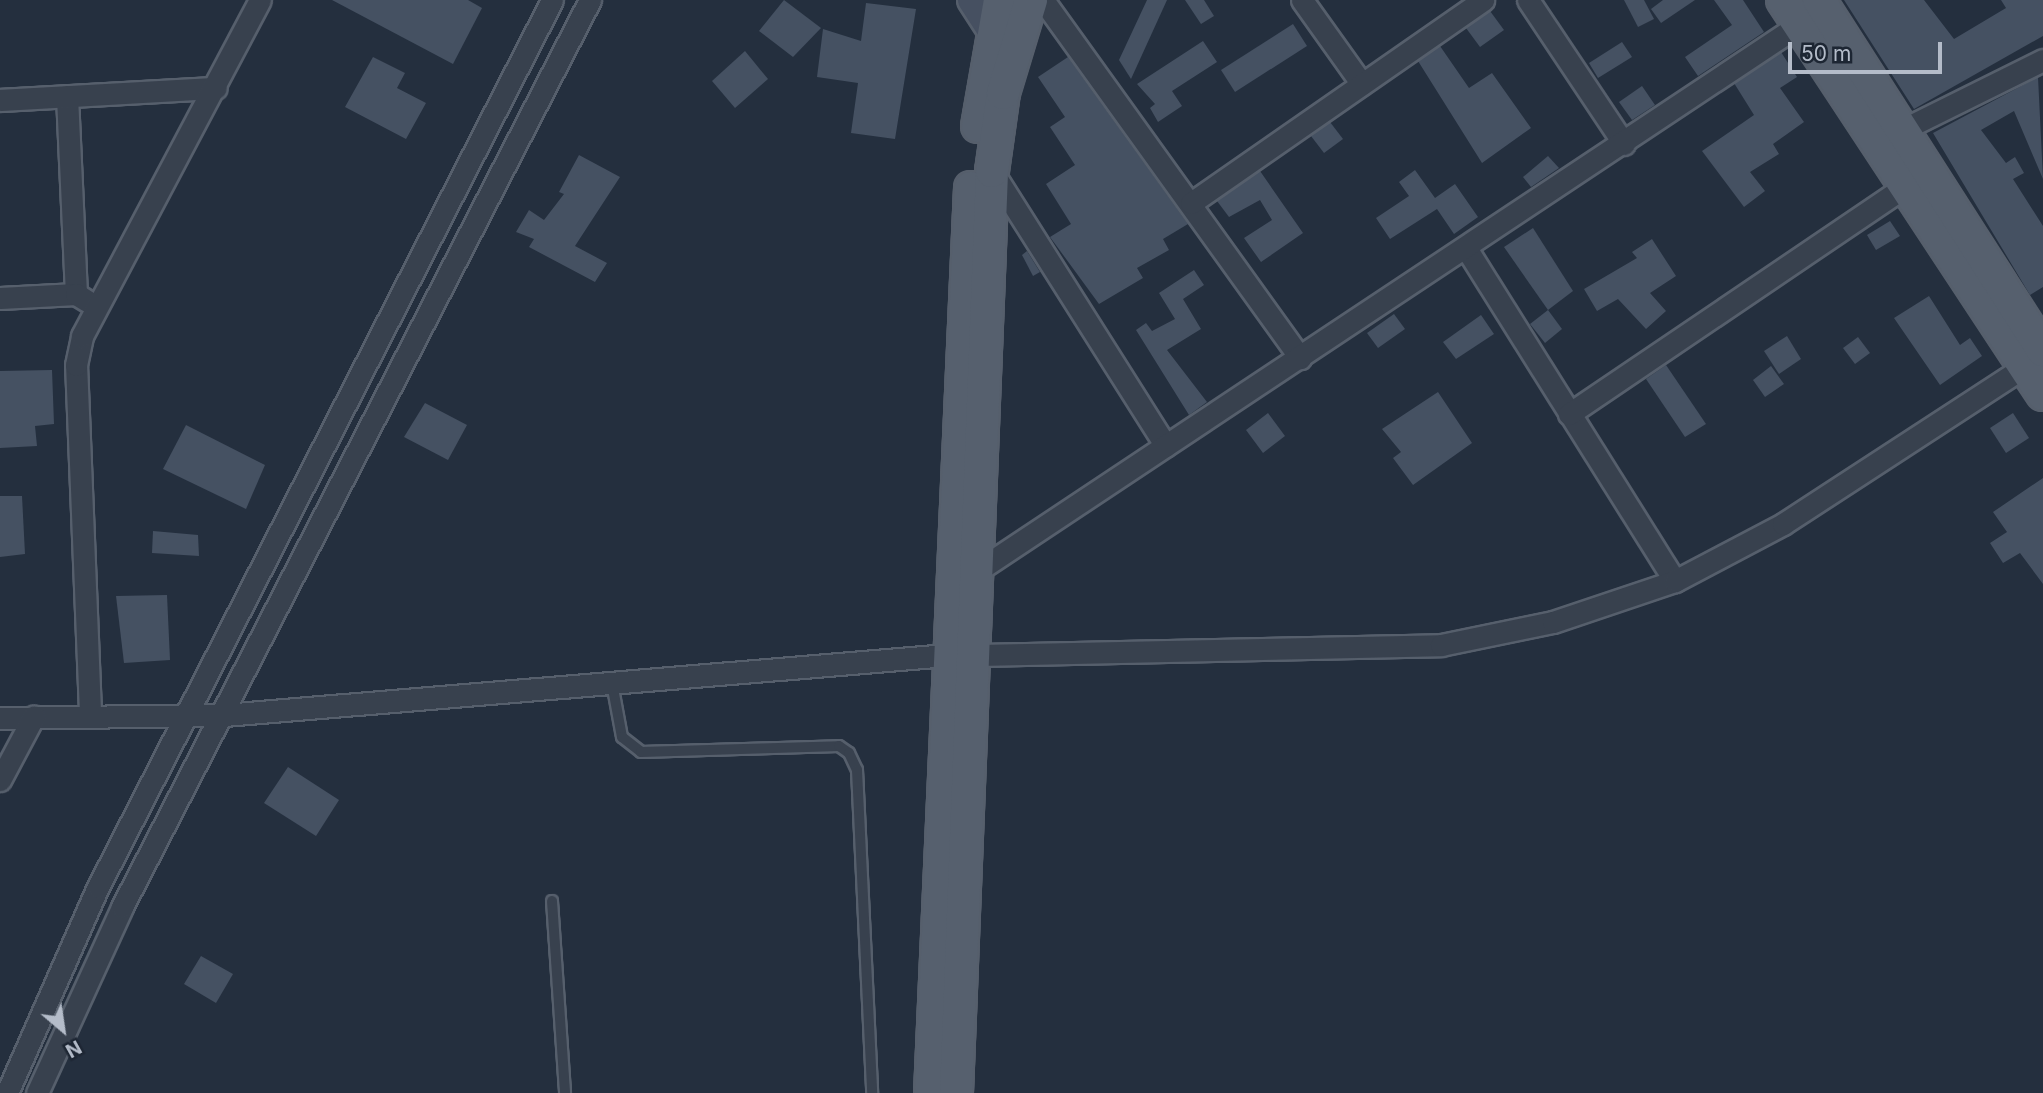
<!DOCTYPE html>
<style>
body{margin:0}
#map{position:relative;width:2043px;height:1093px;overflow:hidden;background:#242f3e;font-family:Inter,sans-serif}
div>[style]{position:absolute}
.building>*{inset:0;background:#455162}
.roads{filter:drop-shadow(2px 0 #565f6c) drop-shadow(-2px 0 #565f6c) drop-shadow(0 2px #565f6c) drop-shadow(0 -2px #565f6c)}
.lane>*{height:10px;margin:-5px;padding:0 5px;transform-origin:5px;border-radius:5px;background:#38414e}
.street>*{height:21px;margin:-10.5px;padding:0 10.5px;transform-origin:10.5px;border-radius:10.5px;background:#38414e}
.secondary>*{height:28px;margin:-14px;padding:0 14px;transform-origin:14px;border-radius:14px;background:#465061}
.primary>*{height:32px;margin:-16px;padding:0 16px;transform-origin:16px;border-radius:16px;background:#56606e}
span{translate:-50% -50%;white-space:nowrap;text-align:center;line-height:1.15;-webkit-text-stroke:5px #1d2633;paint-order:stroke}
.north{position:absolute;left:28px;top:995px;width:70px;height:70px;-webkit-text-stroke:5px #1d2633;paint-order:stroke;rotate:151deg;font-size:19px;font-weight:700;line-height:28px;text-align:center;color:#b4bcc9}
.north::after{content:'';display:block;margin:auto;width:24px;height:32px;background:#b4bcc9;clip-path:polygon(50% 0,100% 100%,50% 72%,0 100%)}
.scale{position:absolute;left:1788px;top:42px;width:154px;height:32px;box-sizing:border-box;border:4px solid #b4bcc9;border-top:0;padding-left:9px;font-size:21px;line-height:24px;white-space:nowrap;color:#b4bcc9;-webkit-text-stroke:5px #1d2633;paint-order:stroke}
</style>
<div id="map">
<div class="building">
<i style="clip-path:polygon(332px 0,468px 0,482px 8px,453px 64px)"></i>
<i style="clip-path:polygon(784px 0,821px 28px,793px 57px,759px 31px)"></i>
<i style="clip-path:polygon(1147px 0,1167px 0,1131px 79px,1119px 60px)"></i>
<i style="clip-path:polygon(1185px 0,1204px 0,1214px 16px,1201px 24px)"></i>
<i style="clip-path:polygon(1624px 0,1644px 0,1654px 19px,1638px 27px)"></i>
<i style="clip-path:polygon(1663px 0,1695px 0,1661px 23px,1651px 9px)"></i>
<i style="clip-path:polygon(1714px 0,1743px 0,1764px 32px,1698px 76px,1685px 57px,1732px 25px)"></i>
<i style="clip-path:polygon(1844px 0,1924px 0,1954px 39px,2006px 8px,2001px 0,2043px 0,2043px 36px,1914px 109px)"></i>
<i style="clip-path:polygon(866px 3px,916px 9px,895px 139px,851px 133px,858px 83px,817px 77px,823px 29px,861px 41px)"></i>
<i style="clip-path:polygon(1490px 11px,1504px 30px,1480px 47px,1466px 28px)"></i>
<i style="clip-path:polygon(1293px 24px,1307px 46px,1235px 92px,1221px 70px)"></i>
<i style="clip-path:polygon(1203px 41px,1217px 62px,1172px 91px,1182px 106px,1158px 122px,1150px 108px,1155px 104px,1137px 84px)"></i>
<i style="clip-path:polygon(1622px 42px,1632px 57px,1598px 78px,1589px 63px)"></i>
<i style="clip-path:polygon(1440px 46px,1469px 88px,1492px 73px,1531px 128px,1482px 163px,1418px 61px)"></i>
<i style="clip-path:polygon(745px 51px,768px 79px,735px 108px,712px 81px)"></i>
<i style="clip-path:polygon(1781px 52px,1797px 77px,1780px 88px,1804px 122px,1773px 144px,1779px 154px,1750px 172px,1765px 191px,1744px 207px,1702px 151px,1754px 115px,1734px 83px)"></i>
<i style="clip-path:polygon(373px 57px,405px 73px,397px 88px,426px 103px,406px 139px,345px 107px)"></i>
<i style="clip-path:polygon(1068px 57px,1188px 224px,1163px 239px,1169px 250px,1137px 268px,1143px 278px,1099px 304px,1050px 237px,1071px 224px,1046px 184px,1075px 165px,1050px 127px,1065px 117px,1038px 77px)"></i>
<i style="clip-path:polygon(2038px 77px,2043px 179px,2014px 111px,1981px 130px,2006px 163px,2015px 157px,2024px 173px,2013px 179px,2043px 226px,2043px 287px,2030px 295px,1933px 133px)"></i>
<i style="clip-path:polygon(1642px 86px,1655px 105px,1632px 120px,1619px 102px)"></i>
<i style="clip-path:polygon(1330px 122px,1343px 139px,1324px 153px,1311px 136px)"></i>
<i style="clip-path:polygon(579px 155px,620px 177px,575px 246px,607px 263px,595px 282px,529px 247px,534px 239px,516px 232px,529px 210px,544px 220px,564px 194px,559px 192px)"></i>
<i style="clip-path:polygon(1548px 156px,1559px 168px,1531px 187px,1523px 177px)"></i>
<i style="clip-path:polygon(1415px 170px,1435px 198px,1455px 184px,1478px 217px,1454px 234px,1437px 209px,1390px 239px,1376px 218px,1409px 196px,1399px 182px)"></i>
<i style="clip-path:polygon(1260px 171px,1303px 233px,1261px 262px,1244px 238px,1272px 220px,1260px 200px,1229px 217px,1217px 201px)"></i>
<i style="clip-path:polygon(1890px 221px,1900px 236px,1876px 250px,1867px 235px)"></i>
<i style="clip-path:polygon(1533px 228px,1573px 291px,1548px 310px,1504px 247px)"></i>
<i style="clip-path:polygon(1652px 239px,1676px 276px,1650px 293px,1666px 311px,1646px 329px,1618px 299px,1597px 311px,1584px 289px,1637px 258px,1632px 252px)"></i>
<i style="clip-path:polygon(1027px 251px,1040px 272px,1033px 276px,1022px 255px)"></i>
<i style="clip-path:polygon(1194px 270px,1204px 285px,1183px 299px,1201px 329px,1167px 350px,1207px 402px,1189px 415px,1136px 330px,1146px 323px,1152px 331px,1175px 319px,1159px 293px)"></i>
<i style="clip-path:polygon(1929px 296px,1960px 345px,1970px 338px,1982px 356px,1940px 385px,1894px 318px)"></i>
<i style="clip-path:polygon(1548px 310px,1562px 329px,1545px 343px,1530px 324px)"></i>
<i style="clip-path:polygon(1394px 314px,1405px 329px,1378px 348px,1367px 333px)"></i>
<i style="clip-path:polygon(1481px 315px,1494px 334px,1456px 359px,1443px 342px)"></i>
<i style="clip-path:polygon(1787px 336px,1801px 359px,1779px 374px,1764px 351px)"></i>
<i style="clip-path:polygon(1858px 337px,1870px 353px,1855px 364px,1843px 348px)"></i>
<i style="clip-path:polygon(1666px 365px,1706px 424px,1685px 437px,1646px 379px)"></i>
<i style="clip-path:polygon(1771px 366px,1784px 384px,1765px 397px,1753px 380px)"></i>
<i style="clip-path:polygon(52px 370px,54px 424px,35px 426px,37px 446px,0 448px,0 371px)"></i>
<i style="clip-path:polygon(1438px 392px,1472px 443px,1413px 485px,1393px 458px,1401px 452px,1382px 429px)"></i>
<i style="clip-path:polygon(425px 403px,467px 425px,448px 460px,404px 437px)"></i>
<i style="clip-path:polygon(1268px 413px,1285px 436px,1263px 453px,1246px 430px)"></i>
<i style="clip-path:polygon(2013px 413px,2029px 438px,2006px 453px,1990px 428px)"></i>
<i style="clip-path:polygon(186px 425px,265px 465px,246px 509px,163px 469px)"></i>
<i style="clip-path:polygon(2043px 478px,2043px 584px,2020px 553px,2003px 563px,1990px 543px,2007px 532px,1993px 512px)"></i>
<i style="clip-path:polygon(0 496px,22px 496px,25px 554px,0 557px)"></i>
<i style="clip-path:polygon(153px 531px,198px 535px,199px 556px,152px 553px)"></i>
<i style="clip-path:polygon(167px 595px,170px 660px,124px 663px,116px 596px)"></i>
<i style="clip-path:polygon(288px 767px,339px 800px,316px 836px,264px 803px)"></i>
<i style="clip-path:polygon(201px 956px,233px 974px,216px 1003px,184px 984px)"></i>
</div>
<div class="roads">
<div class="lane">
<i style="left:612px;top:683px;width:55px;rotate:79.5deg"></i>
<i style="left:622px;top:737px;width:24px;rotate:38deg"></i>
<i style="left:641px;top:752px;width:198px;rotate:-1.7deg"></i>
<i style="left:839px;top:746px;width:12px;rotate:35deg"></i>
<i style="left:849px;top:753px;width:19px;rotate:65deg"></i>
<i style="left:857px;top:770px;width:323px;rotate:87.3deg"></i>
<i style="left:552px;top:901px;width:192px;rotate:86.1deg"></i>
</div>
<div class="street">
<i style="left:1043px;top:0;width:441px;rotate:54.3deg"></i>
<i style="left:1302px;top:0;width:103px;rotate:54.5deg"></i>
<i style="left:1528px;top:0;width:173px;rotate:56.3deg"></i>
<i style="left:67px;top:96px;width:198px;rotate:87.4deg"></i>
<i style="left:0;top:100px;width:216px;rotate:-3.2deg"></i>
<i style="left:1906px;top:128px;width:153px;rotate:-26.4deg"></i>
<i style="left:992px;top:171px;width:325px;rotate:57.7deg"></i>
<i style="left:1191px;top:203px;width:356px;rotate:-34.8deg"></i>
<i style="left:1466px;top:248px;width:393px;rotate:57.9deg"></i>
<i style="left:0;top:298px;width:76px;rotate:-3deg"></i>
<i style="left:76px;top:294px;width:13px;rotate:32deg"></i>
<i style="left:1569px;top:414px;width:408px;rotate:-34.1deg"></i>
<i style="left:971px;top:575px;width:995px;rotate:-33.61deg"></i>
<i style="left:977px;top:655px;width:464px;rotate:-1.2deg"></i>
<i style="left:1441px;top:645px;width:114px;rotate:-11.6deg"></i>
<i style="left:1553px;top:622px;width:129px;rotate:-18.6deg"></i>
<i style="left:1675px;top:581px;width:122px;rotate:-27.8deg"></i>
<i style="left:1783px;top:524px;width:298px;rotate:-33.1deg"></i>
<i style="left:90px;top:712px;width:347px;rotate:-92.3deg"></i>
<i style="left:76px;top:365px;width:30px;rotate:-78deg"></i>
<i style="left:82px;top:336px;width:380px;rotate:-62.1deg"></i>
<i style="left:0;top:718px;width:224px;rotate:-0.8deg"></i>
<i style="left:224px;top:715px;width:725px;rotate:-4.74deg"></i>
<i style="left:0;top:780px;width:72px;rotate:-62deg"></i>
<i style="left:7px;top:1093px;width:225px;rotate:-66.2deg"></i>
<i style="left:98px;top:887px;width:996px;rotate:-62.89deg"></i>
<i style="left:37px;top:1093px;width:205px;rotate:-65.4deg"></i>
<i style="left:122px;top:907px;width:1021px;rotate:-62.71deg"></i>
</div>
<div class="secondary">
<i style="left:972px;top:0;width:35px;rotate:57deg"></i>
</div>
<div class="primary">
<i style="left:1783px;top:0;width:472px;rotate:56.6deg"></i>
<i style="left:1819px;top:0;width:416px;rotate:57.4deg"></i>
<i style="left:978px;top:126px;width:128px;rotate:-80.1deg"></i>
<i style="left:931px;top:1093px;width:906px;rotate:-87.47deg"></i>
<i style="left:956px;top:1093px;width:923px;rotate:-87.76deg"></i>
<i style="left:992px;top:171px;width:79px;rotate:-82deg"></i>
<i style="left:1003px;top:93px;width:97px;rotate:-73.2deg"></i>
</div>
</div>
<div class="north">N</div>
<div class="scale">50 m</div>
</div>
